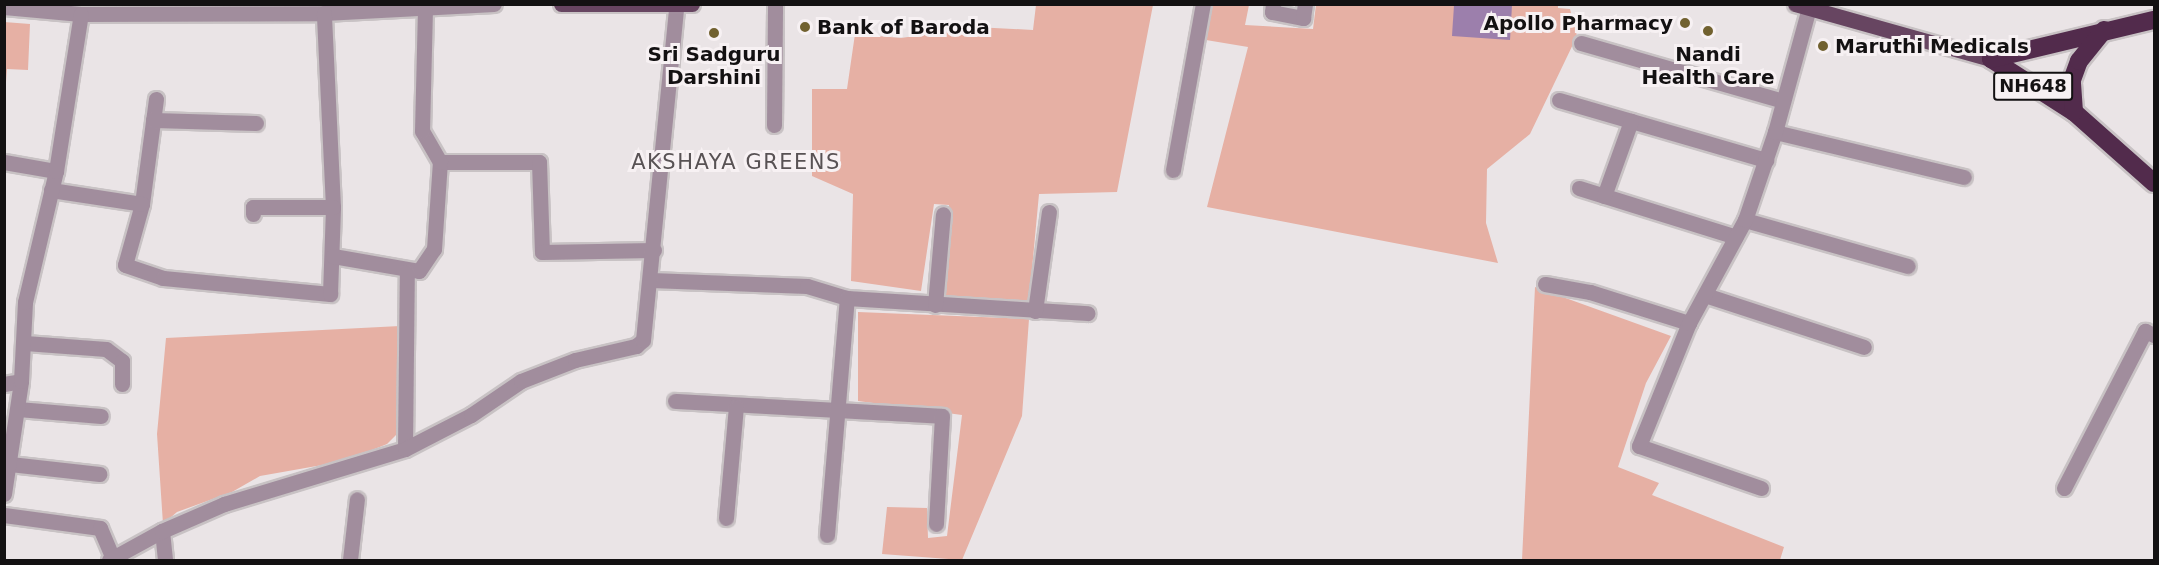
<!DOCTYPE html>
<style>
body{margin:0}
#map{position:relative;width:2159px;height:565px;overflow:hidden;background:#eae4e6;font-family:"DejaVu Sans",sans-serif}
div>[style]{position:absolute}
.green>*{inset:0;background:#e6b0a4}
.water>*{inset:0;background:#9c7fac}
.roads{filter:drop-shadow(2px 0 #c8c2c4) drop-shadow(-2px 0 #c8c2c4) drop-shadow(0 2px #c8c2c4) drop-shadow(0 -2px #c8c2c4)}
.minor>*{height:15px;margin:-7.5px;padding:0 7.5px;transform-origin:7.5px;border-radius:7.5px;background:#a18d9d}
.major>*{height:15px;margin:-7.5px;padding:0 7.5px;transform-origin:7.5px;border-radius:7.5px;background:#674561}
.highway>*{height:18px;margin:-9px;padding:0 9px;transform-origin:9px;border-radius:9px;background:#522b4c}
.dots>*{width:16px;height:16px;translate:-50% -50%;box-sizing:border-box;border:3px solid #f7f1f3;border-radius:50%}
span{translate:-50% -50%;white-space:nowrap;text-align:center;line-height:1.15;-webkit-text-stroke:6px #f7f1f3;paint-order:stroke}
.shield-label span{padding:2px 4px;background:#f7f1f3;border:2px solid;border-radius:4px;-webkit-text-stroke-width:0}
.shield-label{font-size:18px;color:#131112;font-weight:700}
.poi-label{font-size:20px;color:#131112;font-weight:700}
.right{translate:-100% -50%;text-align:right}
.left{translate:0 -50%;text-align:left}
.neighbourhood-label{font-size:21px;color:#585254;letter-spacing:1.5px}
.frame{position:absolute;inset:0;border:6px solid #131112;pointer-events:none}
</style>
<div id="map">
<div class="green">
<i style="clip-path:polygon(1212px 4px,1249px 5px,1245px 25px,1313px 29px,1316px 5px,1558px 5px,1558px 8px,1570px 9px,1577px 36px,1530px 134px,1487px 169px,1486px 223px,1498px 263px,1207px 207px,1248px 47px,1206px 40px)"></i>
<i style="clip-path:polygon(1036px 5px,1153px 5px,1117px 192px,1039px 194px,1029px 301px,945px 297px,949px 205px,934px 204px,921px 291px,851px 281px,853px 194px,812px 176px,812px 89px,847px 89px,855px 34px,901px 38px,975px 27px,1033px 30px)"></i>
<i style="clip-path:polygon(4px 22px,30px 24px,28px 70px,7px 69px,6px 82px)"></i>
<i style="clip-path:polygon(1535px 287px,1671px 336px,1646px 383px,1618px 467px,1659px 483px,1652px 495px,1784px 547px,1780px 560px,1522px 560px)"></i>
<i style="clip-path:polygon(858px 312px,1029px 319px,1022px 416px,962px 560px,882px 554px,887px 507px,927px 508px,928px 538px,947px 536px,962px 415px,858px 401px)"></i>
<i style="clip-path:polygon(400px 326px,396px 435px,387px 444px,345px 461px,260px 476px,232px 492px,177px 512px,163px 524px,157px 434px,166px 338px)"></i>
</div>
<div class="water">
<i style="clip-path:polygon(1454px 5px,1512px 5px,1510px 40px,1452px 36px)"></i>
</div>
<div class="roads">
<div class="minor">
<i style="left:1273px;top:4px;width:8px;rotate:97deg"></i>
<i style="left:1272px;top:12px;width:32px;rotate:11deg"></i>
<i style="left:1303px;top:18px;width:14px;rotate:-82deg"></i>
<i style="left:4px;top:7px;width:77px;rotate:5.2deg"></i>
<i style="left:81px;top:14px;width:243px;rotate:-0.2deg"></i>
<i style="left:324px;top:13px;width:170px;rotate:-3deg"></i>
<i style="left:1581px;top:43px;width:210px;rotate:16deg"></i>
<i style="left:156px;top:99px;width:106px;rotate:97.6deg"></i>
<i style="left:142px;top:204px;width:63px;rotate:105.6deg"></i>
<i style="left:125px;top:265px;width:40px;rotate:18.9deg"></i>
<i style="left:163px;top:278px;width:168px;rotate:5.5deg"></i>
<i style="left:330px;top:294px;width:87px;rotate:-88deg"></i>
<i style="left:333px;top:207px;width:194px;rotate:-92.7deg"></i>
<i style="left:1559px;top:100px;width:216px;rotate:16.2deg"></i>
<i style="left:153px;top:120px;width:103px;rotate:1.7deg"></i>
<i style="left:774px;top:125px;width:121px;rotate:-89.5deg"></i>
<i style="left:1775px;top:132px;width:194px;rotate:13.4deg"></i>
<i style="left:4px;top:162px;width:53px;rotate:9.8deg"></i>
<i style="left:440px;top:162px;width:99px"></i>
<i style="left:539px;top:162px;width:90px;rotate:88.1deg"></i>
<i style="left:542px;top:252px;width:112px;rotate:-1deg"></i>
<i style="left:1173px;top:170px;width:169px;rotate:-79.8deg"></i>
<i style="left:1579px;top:188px;width:164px;rotate:17.3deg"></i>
<i style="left:51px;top:190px;width:92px;rotate:8.7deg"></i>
<i style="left:1604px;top:196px;width:80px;rotate:-70.2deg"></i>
<i style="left:253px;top:214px;width:7px;rotate:-90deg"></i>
<i style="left:253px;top:207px;width:80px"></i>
<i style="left:1745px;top:220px;width:169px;rotate:15.8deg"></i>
<i style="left:333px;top:256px;width:87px;rotate:9.9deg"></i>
<i style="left:419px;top:271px;width:27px;rotate:-56deg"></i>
<i style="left:434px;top:249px;width:87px;rotate:-86.1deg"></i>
<i style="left:440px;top:162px;width:36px;rotate:-120deg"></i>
<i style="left:422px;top:131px;width:121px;rotate:-88.6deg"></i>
<i style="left:651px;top:280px;width:156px;rotate:2.2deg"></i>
<i style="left:807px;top:286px;width:42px;rotate:16.7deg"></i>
<i style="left:847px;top:298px;width:241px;rotate:3.6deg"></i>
<i style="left:1545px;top:284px;width:46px;rotate:10.1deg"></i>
<i style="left:1590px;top:292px;width:104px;rotate:17.4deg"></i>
<i style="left:1705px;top:295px;width:167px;rotate:18.1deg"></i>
<i style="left:935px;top:305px;width:91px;rotate:-85deg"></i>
<i style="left:1035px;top:311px;width:100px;rotate:-82deg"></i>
<i style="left:25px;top:343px;width:81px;rotate:4.2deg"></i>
<i style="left:106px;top:349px;width:20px;rotate:37deg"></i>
<i style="left:122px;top:361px;width:23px;rotate:90deg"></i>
<i style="left:4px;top:384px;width:17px;rotate:-10deg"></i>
<i style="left:675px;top:401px;width:267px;rotate:3.2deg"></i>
<i style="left:942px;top:416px;width:108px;rotate:93.2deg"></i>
<i style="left:18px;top:409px;width:83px;rotate:4.8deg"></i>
<i style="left:405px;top:449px;width:177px;rotate:-89.4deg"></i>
<i style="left:10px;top:464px;width:90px;rotate:6.4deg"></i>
<i style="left:1761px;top:488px;width:129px;rotate:-161deg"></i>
<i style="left:1639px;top:446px;width:133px;rotate:-67.9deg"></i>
<i style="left:1689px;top:323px;width:117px;rotate:-61.5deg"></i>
<i style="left:1745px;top:220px;width:93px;rotate:-71.2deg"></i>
<i style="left:1775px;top:132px;width:129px;rotate:-74.7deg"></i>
<i style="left:2064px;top:488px;width:177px;rotate:-62.7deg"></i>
<i style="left:2145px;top:331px;width:10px;rotate:24deg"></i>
<i style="left:4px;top:494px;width:114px;rotate:-81.4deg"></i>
<i style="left:21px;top:381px;width:79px;rotate:-87.1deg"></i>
<i style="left:25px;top:302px;width:135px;rotate:-76.7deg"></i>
<i style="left:56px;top:171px;width:159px;rotate:-81deg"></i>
<i style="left:4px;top:515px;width:97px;rotate:7.7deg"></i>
<i style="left:100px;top:528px;width:33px;rotate:67deg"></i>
<i style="left:726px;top:518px;width:111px;rotate:-84.9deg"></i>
<i style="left:162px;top:531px;width:29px;rotate:84deg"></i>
<i style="left:827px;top:535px;width:238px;rotate:-85.2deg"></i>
<i style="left:109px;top:560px;width:60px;rotate:-28.7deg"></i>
<i style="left:162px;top:531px;width:68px;rotate:-23.5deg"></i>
<i style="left:224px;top:504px;width:189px;rotate:-16.9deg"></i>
<i style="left:405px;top:449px;width:74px;rotate:-27.3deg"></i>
<i style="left:471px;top:415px;width:60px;rotate:-34.2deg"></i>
<i style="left:521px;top:381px;width:58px;rotate:-21.3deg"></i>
<i style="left:575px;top:360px;width:63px;rotate:-12.9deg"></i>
<i style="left:636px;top:346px;width:9px;rotate:-41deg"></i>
<i style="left:643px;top:340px;width:335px;rotate:-84.3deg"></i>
<i style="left:350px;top:560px;width:61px;rotate:-83.5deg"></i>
</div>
<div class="major">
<i style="left:561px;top:4px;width:131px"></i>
<i style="left:1795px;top:4px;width:204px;rotate:15.7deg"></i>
</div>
<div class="highway">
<i style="left:1991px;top:59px;width:98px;rotate:32.6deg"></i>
<i style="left:2074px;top:112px;width:107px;rotate:41.6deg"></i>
<i style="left:1991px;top:59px;width:168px;rotate:-13.5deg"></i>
<i style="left:2074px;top:112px;width:32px;rotate:-94deg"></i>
<i style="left:2072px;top:80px;width:20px;rotate:-70deg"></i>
<i style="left:2079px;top:61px;width:40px;rotate:-51deg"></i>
</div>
</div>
<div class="dots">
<i style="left:1685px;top:23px;background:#71612f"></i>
<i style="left:805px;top:27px;background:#71612f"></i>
<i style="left:1708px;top:31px;background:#71612f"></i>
<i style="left:714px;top:33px;background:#71612f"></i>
<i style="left:1823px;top:46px;background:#71612f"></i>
</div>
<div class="shield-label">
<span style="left:2033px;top:86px">NH648</span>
</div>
<div class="poi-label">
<span class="right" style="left:1673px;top:23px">Apollo Pharmacy</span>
<span class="left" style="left:817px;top:27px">Bank of Baroda</span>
<span class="left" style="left:1835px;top:46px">Maruthi Medicals</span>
<span style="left:714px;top:66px">Sri Sadguru<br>Darshini</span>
<span style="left:1708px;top:66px">Nandi<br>Health Care</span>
</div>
<div class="neighbourhood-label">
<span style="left:736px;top:162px">AKSHAYA GREENS</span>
</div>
<div class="frame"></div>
</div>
